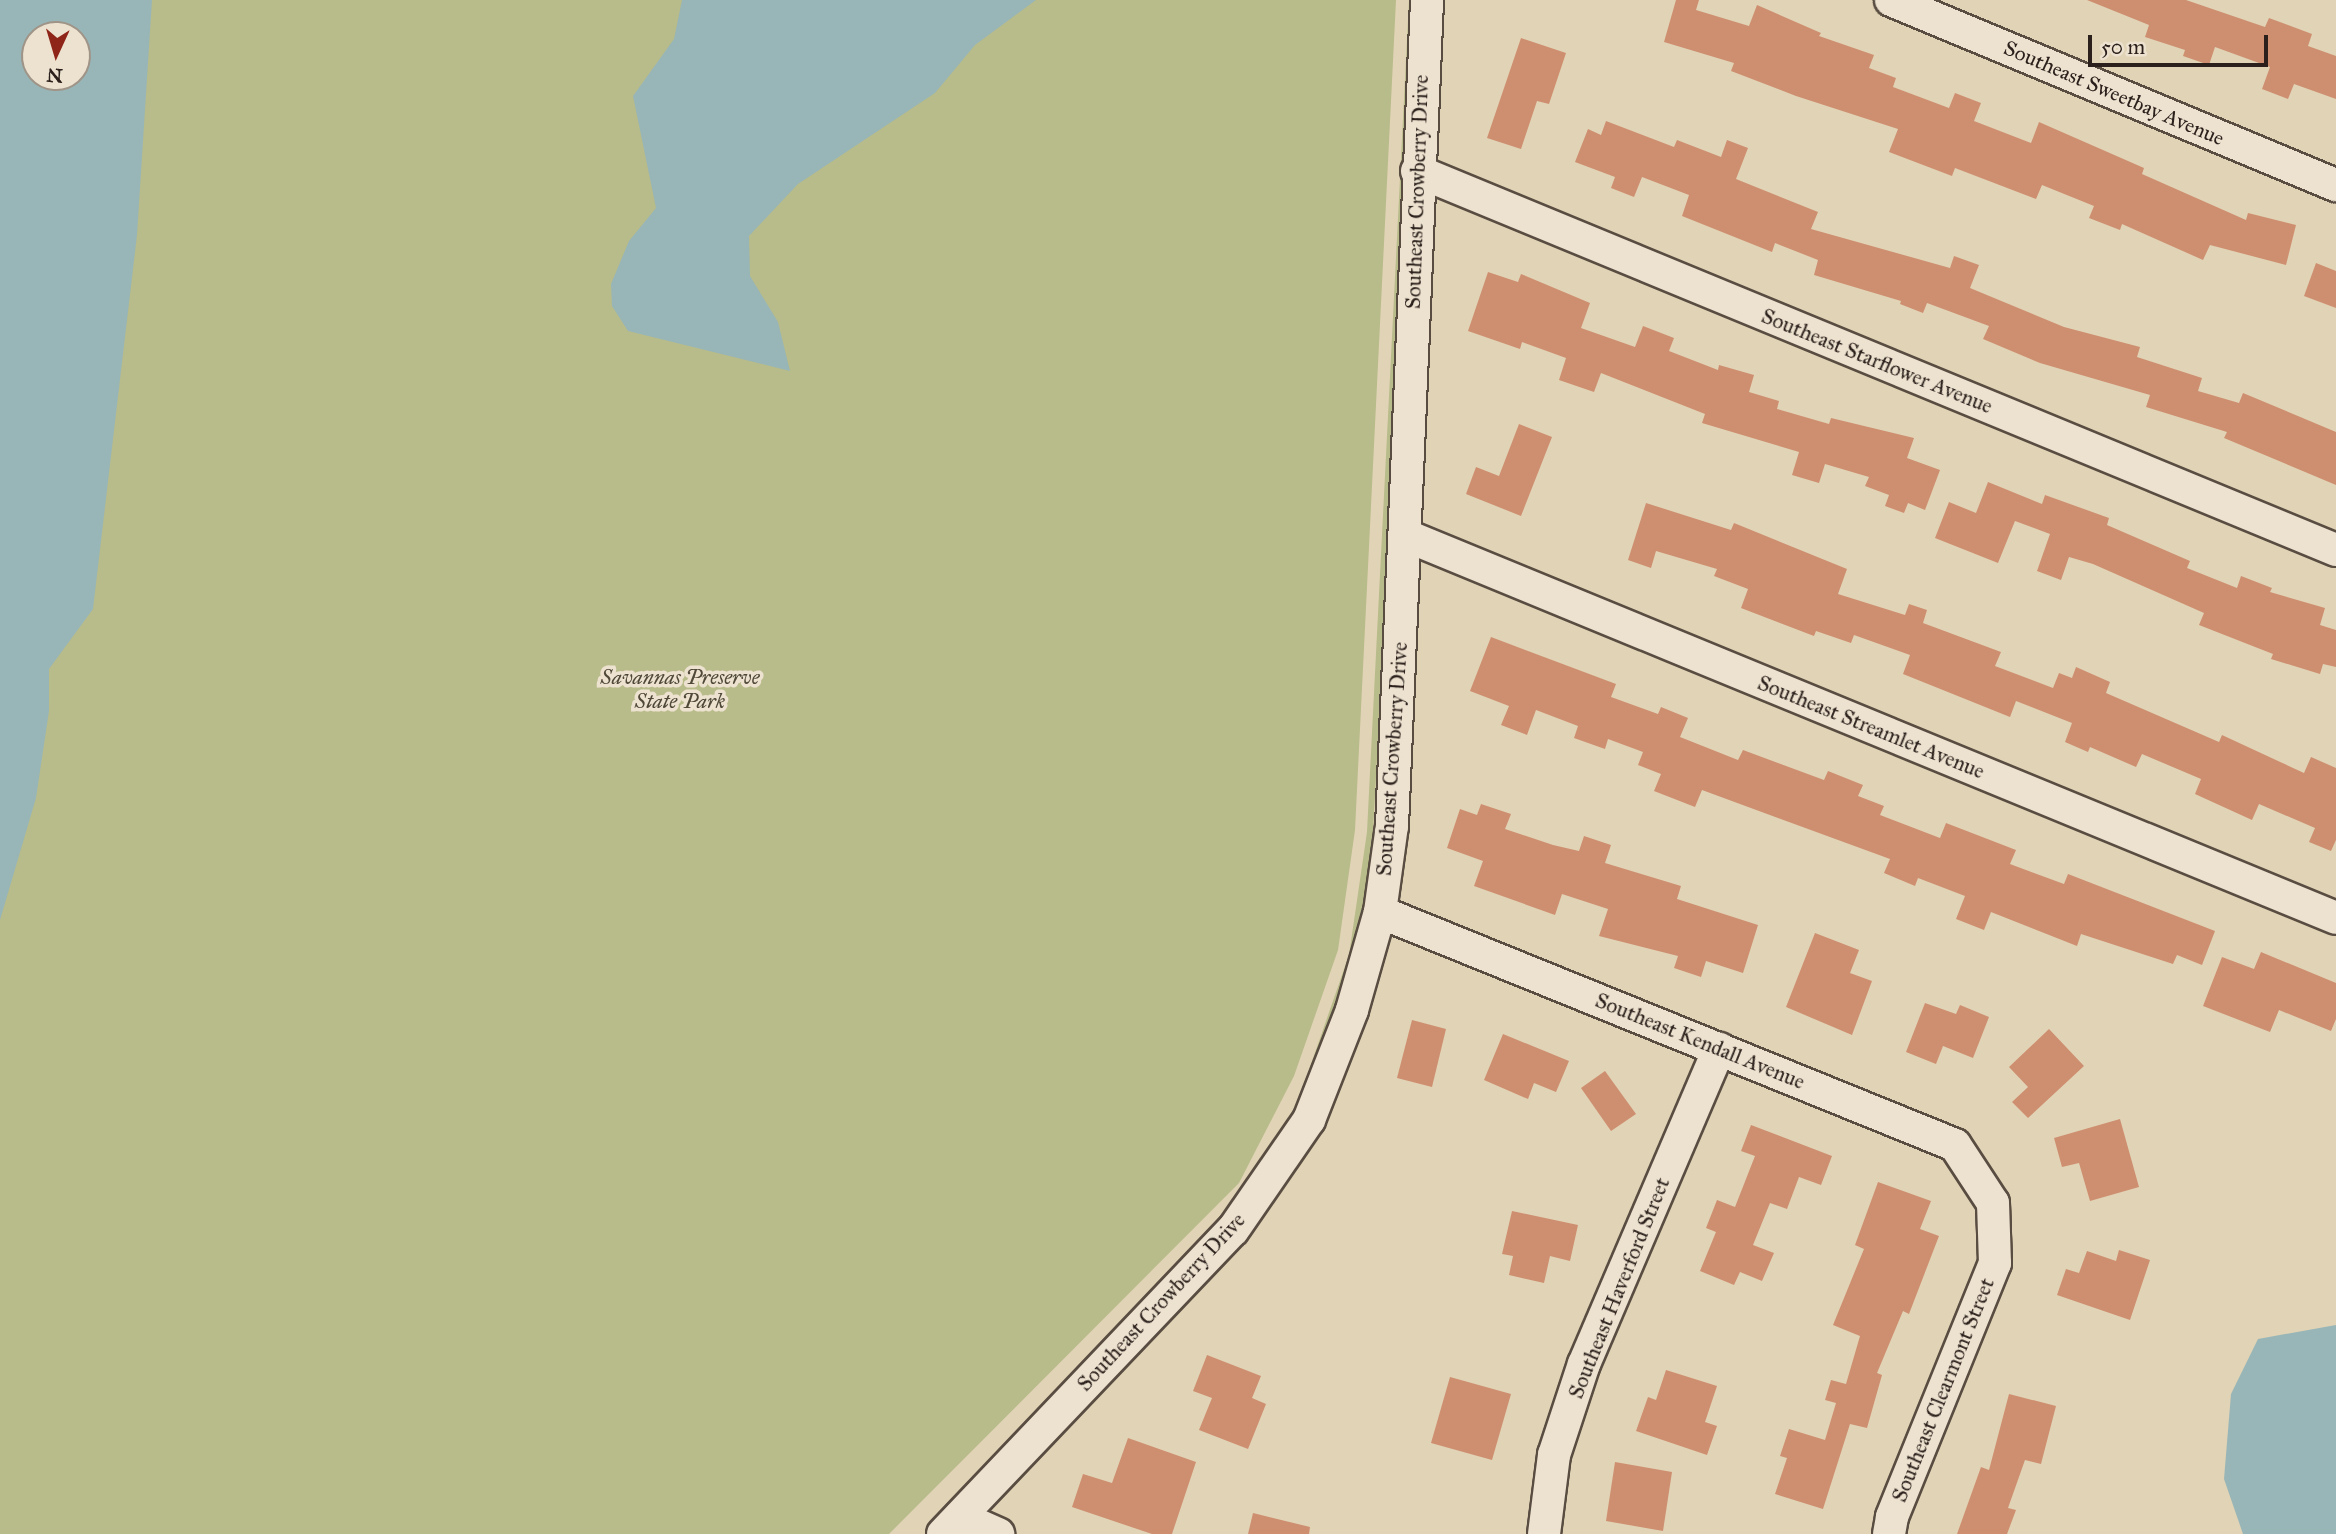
<!DOCTYPE html>
<style>
body{margin:0}
#map{position:relative;width:2336px;height:1534px;overflow:hidden;background:#e1d3b5;font-family:"IM FELL Great Primer",serif}
div>[style]{position:absolute}
.green>*{inset:0;background:#b8bb8a}
.water>*{inset:0;background:#98b6b7}
.building>*{inset:0;background:#ce8f71}
.roads{filter:drop-shadow(2px 0 #594d42) drop-shadow(-2px 0 #594d42) drop-shadow(0 2px #594d42) drop-shadow(0 -2px #594d42)}
.minor>*{height:32px;margin:-16px;padding:0 16px;transform-origin:16px;border-radius:16px;background:#ece2cf}
span{translate:-50% -50%;white-space:nowrap;text-align:center;line-height:1.15;-webkit-text-stroke:7px #ece2cf;paint-order:stroke}
.street-label{font-size:21px;color:#2c201c}
.park-label{font-size:21px;color:#4f4738;font-style:italic}
.north{position:absolute;left:21px;top:21px;width:70px;height:70px;box-sizing:border-box;background:#ece2cf;border:2px solid #9f9487;border-radius:50%;rotate:184deg;font-size:19px;font-weight:700;line-height:28px;text-align:center;color:#2c201c}
.north::after{content:'';display:block;margin:auto;width:24px;height:32px;background:#8f2418;clip-path:polygon(50% 0,100% 100%,50% 72%,0 100%)}
.scale{position:absolute;left:2088px;top:35px;width:180px;height:32px;box-sizing:border-box;border:4px solid #2c201c;border-top:0;padding-left:9px;font-size:21px;line-height:24px;white-space:nowrap;color:#2c201c;-webkit-text-stroke:5px #ece2cf;paint-order:stroke}
</style>
<div id="map">
<div class="green">
<i style="clip-path:polygon(evenodd,0 0,1396px 0,1355px 830px,1338px 950px,1294px 1076px,1239px 1183px,889px 1534px,0 1534px,0 0,35px 35px,77px 35px,77px 77px,35px 77px,35px 35px)"></i>
<i style="clip-path:polygon(1409px 0,1414px 0,1402px 179px,1401px 315px,1370px 888px,1332px 1026px,1309px 1070px,1349px 955px,1367px 832px)"></i>
</div>
<div class="water">
<i style="clip-path:polygon(evenodd,0 0,152px 0,137px 235px,93px 609px,49px 669px,49px 711px,36px 798px,0 920px,0 0,35px 35px,77px 35px,77px 77px,35px 77px,35px 35px)"></i>
<i style="clip-path:polygon(682px 0,1036px 0,975px 45px,935px 93px,798px 184px,749px 236px,750px 276px,778px 322px,790px 371px,628px 331px,612px 306px,611px 284px,629px 241px,656px 208px,633px 96px,674px 39px)"></i>
<i style="clip-path:polygon(2336px 1325px,2336px 1534px,2243px 1534px,2224px 1479px,2231px 1394px,2258px 1339px)"></i>
</div>
<div class="building">
<i style="clip-path:polygon(1676px 0,1699px 0,1696px 10px,1749px 26px,1757px 5px,1821px 33px,1819px 36px,1874px 55px,1869px 68px,1896px 78px,1893px 87px,1949px 108px,1955px 93px,1981px 103px,1974px 121px,2031px 143px,2039px 122px,2144px 168px,2142px 174px,2246px 220px,2248px 213px,2296px 225px,2286px 265px,2210px 245px,2203px 260px,2122px 224px,2120px 230px,2089px 218px,2094px 206px,2042px 185px,2036px 199px,1955px 168px,1952px 176px,1889px 152px,1898px 129px,1796px 96px,1731px 71px,1734px 63px,1664px 42px)"></i>
<i style="clip-path:polygon(2087px 0,2186px 0,2265px 27px,2269px 18px,2312px 34px,2308px 46px,2336px 56px,2336px 99px,2294px 84px,2288px 99px,2262px 89px,2270px 67px,2215px 47px,2209px 65px,2183px 56px,2185px 50px,2145px 37px,2149px 25px)"></i>
<i style="clip-path:polygon(1521px 38px,1566px 53px,1549px 104px,1537px 101px,1521px 149px,1487px 138px)"></i>
<i style="clip-path:polygon(1606px 121px,1674px 147px,1677px 140px,1721px 157px,1727px 140px,1748px 148px,1736px 179px,1818px 212px,1811px 229px,1950px 268px,1954px 256px,1979px 265px,1970px 288px,2064px 327px,2140px 347px,2137px 357px,2202px 378px,2198px 391px,2239px 403px,2243px 393px,2336px 432px,2336px 485px,2224px 438px,2227px 432px,2146px 407px,2150px 395px,2040px 363px,1983px 339px,1989px 326px,1927px 303px,1923px 313px,1900px 304px,1901px 301px,1814px 275px,1818px 260px,1775px 243px,1772px 252px,1682px 216px,1689px 195px,1642px 177px,1634px 197px,1611px 188px,1615px 177px,1575px 162px,1588px 129px,1601px 135px)"></i>
<i style="clip-path:polygon(2316px 263px,2336px 271px,2336px 308px,2304px 296px)"></i>
<i style="clip-path:polygon(1488px 272px,1518px 282px,1521px 274px,1590px 303px,1581px 328px,1635px 347px,1643px 326px,1674px 338px,1669px 351px,1718px 370px,1719px 365px,1754px 375px,1749px 392px,1779px 401px,1777px 409px,1829px 424px,1831px 418px,1914px 438px,1907px 458px,1940px 470px,1925px 510px,1908px 503px,1904px 513px,1885px 506px,1889px 495px,1865px 486px,1869px 477px,1825px 464px,1819px 483px,1792px 475px,1799px 452px,1702px 423px,1705px 414px,1601px 373px,1594px 392px,1559px 380px,1566px 358px,1522px 342px,1520px 349px,1468px 331px)"></i>
<i style="clip-path:polygon(1519px 424px,1552px 437px,1521px 516px,1466px 494px,1476px 467px,1499px 476px)"></i>
<i style="clip-path:polygon(1988px 482px,2042px 504px,2045px 495px,2109px 518px,2107px 525px,2190px 561px,2187px 568px,2237px 588px,2241px 576px,2272px 588px,2270px 592px,2325px 608px,2320px 625px,2336px 630px,2336px 667px,2323px 664px,2320px 674px,2271px 659px,2273px 654px,2199px 625px,2204px 613px,2093px 564px,2069px 557px,2061px 580px,2037px 571px,2050px 534px,2015px 521px,1998px 563px,1935px 538px,1949px 502px,1976px 513px)"></i>
<i style="clip-path:polygon(1646px 503px,1731px 530px,1734px 523px,1847px 569px,1838px 594px,1905px 615px,1909px 604px,1927px 610px,1923px 623px,2001px 652px,1995px 666px,2053px 688px,2059px 673px,2072px 678px,2076px 667px,2110px 682px,2106px 693px,2219px 742px,2222px 735px,2304px 773px,2311px 757px,2336px 768px,2336px 840px,2331px 851px,2309px 842px,2315px 828px,2259px 804px,2252px 820px,2195px 794px,2201px 779px,2142px 754px,2136px 767px,2090px 747px,2088px 752px,2065px 742px,2072px 723px,2016px 701px,2010px 717px,1903px 674px,1910px 655px,1854px 635px,1851px 643px,1816px 631px,1814px 636px,1741px 608px,1748px 589px,1714px 576px,1717px 569px,1656px 551px,1651px 568px,1628px 560px)"></i>
<i style="clip-path:polygon(1491px 637px,1616px 684px,1611px 697px,1658px 714px,1661px 707px,1688px 718px,1680px 737px,1738px 760px,1743px 750px,1824px 780px,1828px 771px,1863px 785px,1858px 796px,1884px 806px,1880px 815px,1940px 838px,1946px 823px,2016px 850px,2010px 864px,2064px 884px,2068px 874px,2215px 931px,2202px 965px,2177px 955px,2173px 964px,2081px 934px,2077px 946px,1991px 912px,1984px 930px,1956px 919px,1965px 896px,1918px 878px,1915px 886px,1884px 873px,1890px 859px,1702px 790px,1695px 807px,1654px 791px,1661px 774px,1638px 765px,1643px 752px,1608px 739px,1605px 749px,1574px 738px,1578px 726px,1536px 710px,1527px 735px,1501px 725px,1509px 706px,1470px 691px)"></i>
<i style="clip-path:polygon(1481px 804px,1511px 814px,1505px 829px,1553px 845px,1579px 851px,1584px 836px,1611px 845px,1605px 863px,1681px 886px,1677px 899px,1758px 925px,1743px 973px,1706px 961px,1701px 977px,1674px 968px,1678px 956px,1599px 936px,1608px 909px,1562px 894px,1555px 915px,1474px 886px,1483px 861px,1447px 848px,1460px 809px,1477px 815px)"></i>
<i style="clip-path:polygon(1815px 933px,1859px 950px,1850px 973px,1872px 981px,1852px 1035px,1786px 1007px)"></i>
<i style="clip-path:polygon(2261px 952px,2336px 983px,2336px 1019px,2331px 1031px,2279px 1010px,2270px 1032px,2203px 1006px,2222px 957px,2254px 969px)"></i>
<i style="clip-path:polygon(1925px 1003px,1956px 1014px,1960px 1005px,1989px 1017px,1973px 1058px,1943px 1046px,1936px 1064px,1906px 1052px)"></i>
<i style="clip-path:polygon(1412px 1020px,1446px 1029px,1432px 1087px,1397px 1078px)"></i>
<i style="clip-path:polygon(2049px 1029px,2084px 1066px,2028px 1118px,2012px 1102px,2028px 1087px,2009px 1067px)"></i>
<i style="clip-path:polygon(1503px 1034px,1569px 1061px,1556px 1092px,1534px 1083px,1528px 1099px,1484px 1080px)"></i>
<i style="clip-path:polygon(1605px 1071px,1636px 1114px,1611px 1131px,1581px 1088px)"></i>
<i style="clip-path:polygon(2120px 1119px,2139px 1187px,2090px 1201px,2079px 1163px,2062px 1167px,2054px 1138px)"></i>
<i style="clip-path:polygon(1751px 1125px,1832px 1156px,1821px 1185px,1799px 1177px,1787px 1209px,1770px 1203px,1753px 1245px,1774px 1253px,1762px 1281px,1740px 1272px,1734px 1285px,1700px 1271px,1716px 1232px,1706px 1228px,1717px 1200px,1735px 1207px,1755px 1156px,1741px 1151px)"></i>
<i style="clip-path:polygon(1878px 1182px,1931px 1201px,1920px 1229px,1939px 1236px,1909px 1314px,1903px 1311px,1877px 1373px,1882px 1375px,1867px 1428px,1850px 1424px,1823px 1509px,1775px 1494px,1787px 1458px,1780px 1456px,1789px 1429px,1825px 1440px,1836px 1403px,1825px 1400px,1831px 1380px,1846px 1384px,1860px 1336px,1833px 1325px,1864px 1249px,1855px 1245px)"></i>
<i style="clip-path:polygon(1512px 1211px,1578px 1225px,1570px 1261px,1550px 1256px,1544px 1283px,1509px 1275px,1513px 1256px,1502px 1254px)"></i>
<i style="clip-path:polygon(2119px 1250px,2150px 1260px,2130px 1320px,2057px 1295px,2066px 1269px,2079px 1273px,2087px 1251px,2116px 1261px)"></i>
<i style="clip-path:polygon(1207px 1355px,1261px 1376px,1252px 1398px,1266px 1404px,1248px 1449px,1199px 1430px,1212px 1398px,1193px 1391px)"></i>
<i style="clip-path:polygon(1666px 1370px,1717px 1386px,1705px 1422px,1717px 1426px,1707px 1455px,1636px 1431px,1648px 1397px,1656px 1400px)"></i>
<i style="clip-path:polygon(1450px 1377px,1511px 1394px,1492px 1460px,1431px 1443px)"></i>
<i style="clip-path:polygon(2009px 1394px,2056px 1406px,2041px 1464px,2025px 1460px,2008px 1508px,2016px 1510px,2007px 1534px,1957px 1534px,1981px 1467px,1989px 1470px)"></i>
<i style="clip-path:polygon(1128px 1438px,1196px 1462px,1172px 1534px,1152px 1534px,1072px 1507px,1083px 1474px,1112px 1483px)"></i>
<i style="clip-path:polygon(1615px 1462px,1672px 1472px,1663px 1531px,1606px 1521px)"></i>
<i style="clip-path:polygon(1253px 1513px,1310px 1527px,1309px 1534px,1248px 1534px)"></i>
</div>
<div class="roads">
<div class="minor">
<i style="left:1891px;top:0;width:482px;rotate:22.6deg"></i>
<i style="left:1417px;top:171px;width:994px;rotate:22.41deg"></i>
<i style="left:1407px;top:536px;width:1004px;rotate:22.35deg"></i>
<i style="left:1380px;top:912px;width:620px;rotate:22.06deg"></i>
<i style="left:1955px;top:1145px;width:69px;rotate:56.8deg"></i>
<i style="left:1993px;top:1203px;width:60px;rotate:88.1deg"></i>
<i style="left:1995px;top:1263px;width:274px;rotate:112.1deg"></i>
<i style="left:1892px;top:1517px;width:17px;rotate:100deg"></i>
<i style="left:960px;top:1517px;width:42px;rotate:24.1deg"></i>
<i style="left:943px;top:1534px;width:420px;rotate:-46.4deg"></i>
<i style="left:1233px;top:1230px;width:134px;rotate:-55.4deg"></i>
<i style="left:1309px;top:1120px;width:118px;rotate:-68.6deg"></i>
<i style="left:1352px;top:1010px;width:102px;rotate:-74.1deg"></i>
<i style="left:1380px;top:912px;width:87px;rotate:-82.1deg"></i>
<i style="left:1392px;top:826px;width:827px;rotate:-87.57deg"></i>
<i style="left:1544px;top:1534px;width:80px;rotate:-82.8deg"></i>
<i style="left:1554px;top:1455px;width:96px;rotate:-71.8deg"></i>
<i style="left:1584px;top:1364px;width:343px;rotate:-66.8deg"></i>
</div>
</div>
<div class="street-label">
<span style="left:2114px;top:93px;rotate:23deg">Southeast Sweetbay Avenue</span>
<span style="left:1417px;top:192px;rotate:-88deg">Southeast Crowberry Drive</span>
<span style="left:1877px;top:361px;rotate:22deg">Southeast Starflower Avenue</span>
<span style="left:1871px;top:727px;rotate:22deg">Southeast Streamlet Avenue</span>
<span style="left:1392px;top:759px;rotate:-86deg">Southeast Crowberry Drive</span>
<span style="left:1700px;top:1041px;rotate:22deg">Southeast Kendall Avenue</span>
<span style="left:1619px;top:1288px;rotate:-68deg">Southeast Haverford Street</span>
<span style="left:1161px;top:1302px;rotate:-47deg">Southeast Crowberry Drive</span>
<span style="left:1943px;top:1390px;rotate:-68deg">Southeast Clearmont Street</span>
</div>
<div class="park-label">
<span style="left:680px;top:689px">Savannas Preserve<br>State Park</span>
</div>
<div class="north">N</div>
<div class="scale">50 m</div>
</div>
